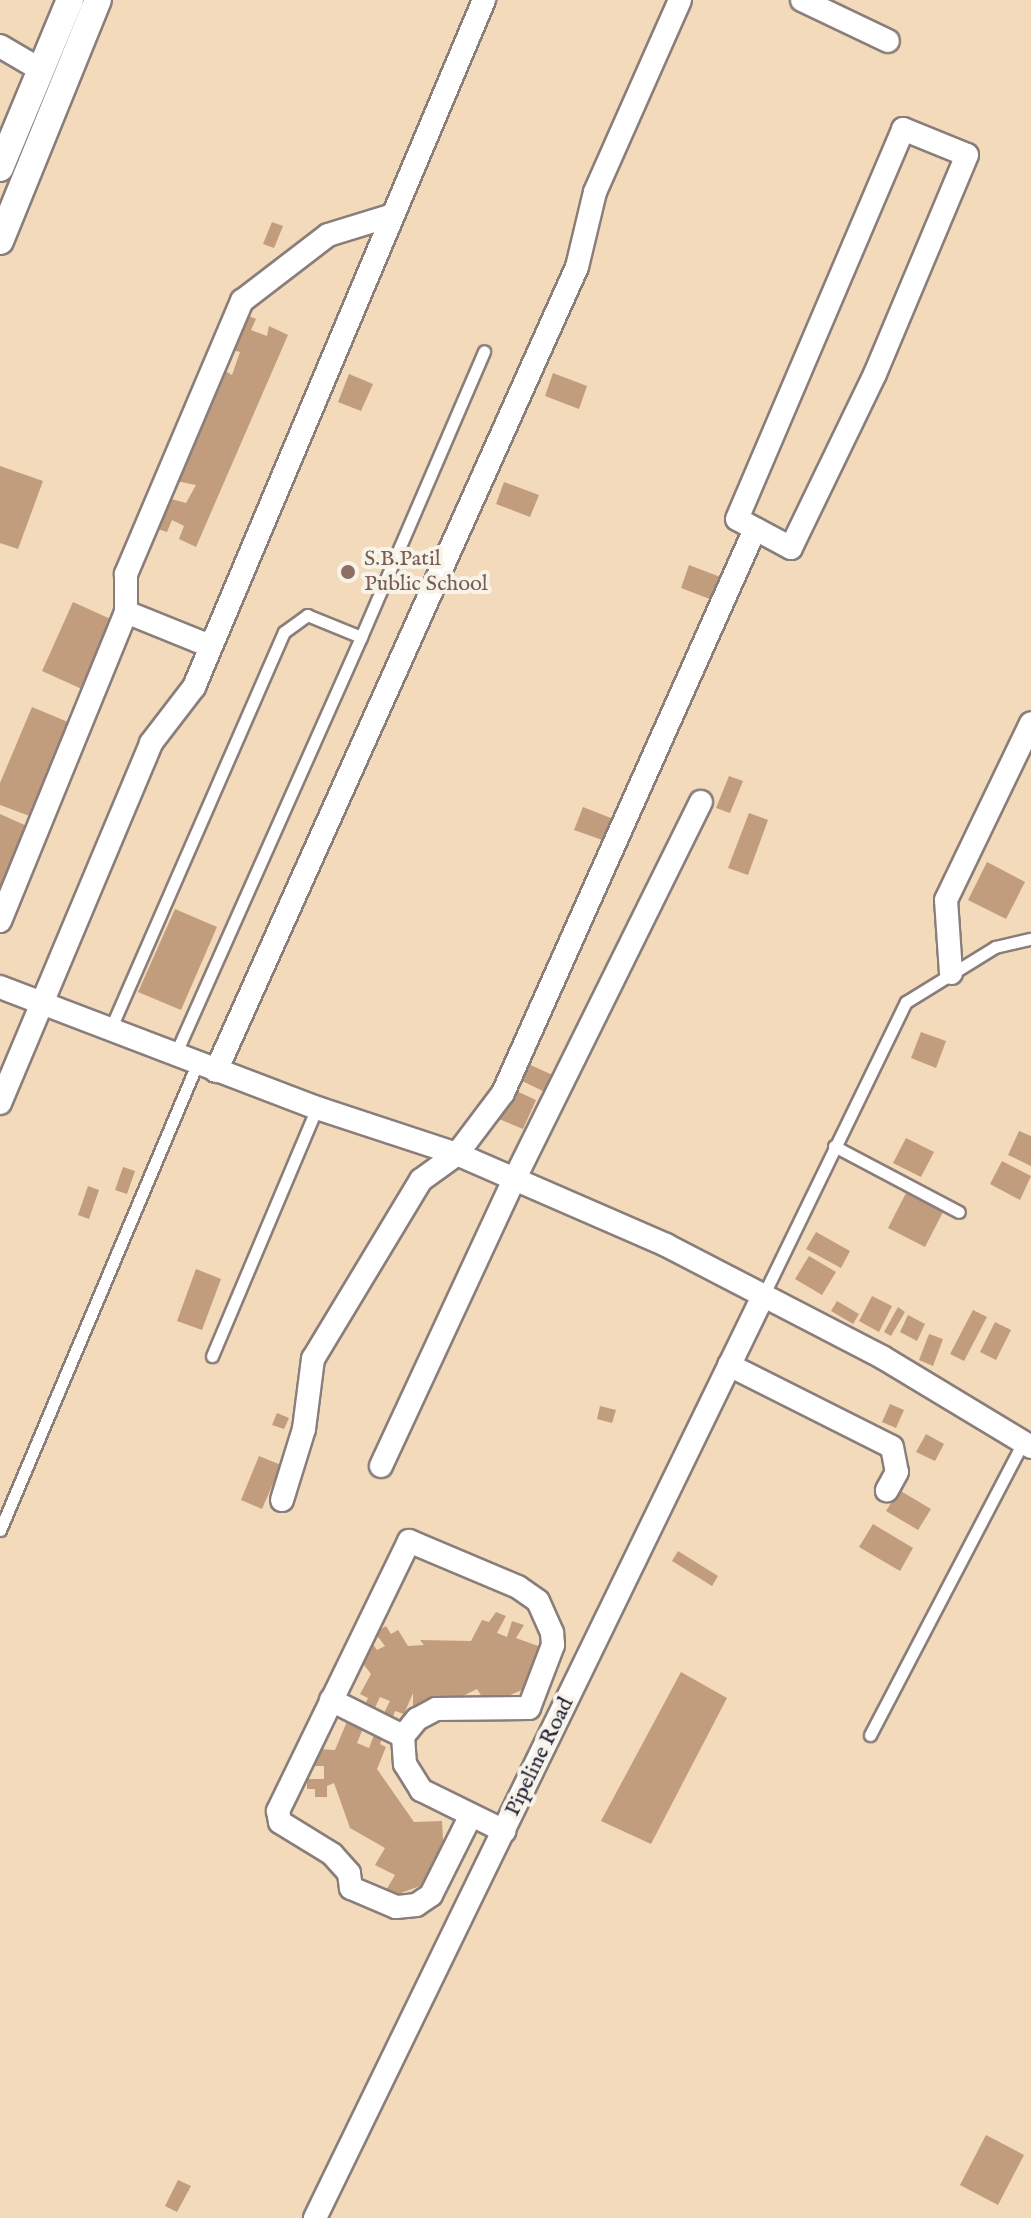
<!DOCTYPE html>
<style>
body{margin:0}
#map{position:relative;width:1031px;height:2218px;overflow:hidden;background:#f2dabb;font-family:"IM FELL English",serif}
div>[style]{position:absolute}
.building>*{inset:0;background:#c29d7d}
.roads{filter:drop-shadow(2px 0 #8a7e7b) drop-shadow(-2px 0 #8a7e7b) drop-shadow(0 2px #8a7e7b) drop-shadow(0 -2px #8a7e7b)}
.service>*{height:11px;margin:-5.5px;padding:0 5.5px;transform-origin:5.5px;border-radius:5.5px;background:#fff}
.minor>*{height:22px;margin:-11px;padding:0 11px;transform-origin:11px;border-radius:11px;background:#fff}
.tertiary>*{height:26px;margin:-13px;padding:0 13px;transform-origin:13px;border-radius:13px;background:#fff}
.dots>*{width:22px;height:22px;translate:-50% -50%;box-sizing:border-box;border:4px solid #f7f3e8;border-radius:50%}
span{translate:-50% -50%;white-space:nowrap;text-align:center;line-height:1.15;-webkit-text-stroke:8px #f7f3e8;paint-order:stroke}
.education-label{font-size:22px;color:#785e54}
.left{translate:0 -50%;text-align:left}
.street-label{font-size:22px;color:#22223b}
</style>
<div id="map">
<div class="building">
<i style="clip-path:polygon(272px 222px,283px 226px,274px 248px,263px 244px)"></i>
<i style="clip-path:polygon(242px 313px,256px 319px,251px 330px,267px 336px,269px 326px,288px 335px,196px 547px,179px 539px,184px 526px,172px 520px,167px 532px,152px 527px,164px 497px,186px 503px,196px 485px,171px 480px,217px 366px,232px 375px,240px 352px,223px 348px)"></i>
<i style="clip-path:polygon(553px 373px,587px 386px,579px 409px,545px 396px)"></i>
<i style="clip-path:polygon(349px 374px,373px 384px,361px 411px,338px 402px)"></i>
<i style="clip-path:polygon(0 466px,43px 481px,18px 549px,0 543px)"></i>
<i style="clip-path:polygon(504px 482px,539px 495px,530px 517px,496px 504px)"></i>
<i style="clip-path:polygon(689px 565px,723px 578px,715px 601px,681px 588px)"></i>
<i style="clip-path:polygon(73px 602px,115px 621px,84px 690px,42px 671px)"></i>
<i style="clip-path:polygon(32px 707px,75px 725px,35px 818px,0 805px,0 783px)"></i>
<i style="clip-path:polygon(729px 776px,743px 781px,730px 813px,716px 808px)"></i>
<i style="clip-path:polygon(583px 807px,616px 820px,608px 842px,574px 830px)"></i>
<i style="clip-path:polygon(749px 813px,768px 820px,748px 875px,728px 868px)"></i>
<i style="clip-path:polygon(0 814px,29px 827px,0 901px)"></i>
<i style="clip-path:polygon(987px 862px,1025px 882px,1006px 919px,968px 900px)"></i>
<i style="clip-path:polygon(175px 909px,217px 927px,181px 1010px,138px 992px)"></i>
<i style="clip-path:polygon(921px 1032px,946px 1041px,936px 1068px,911px 1058px)"></i>
<i style="clip-path:polygon(526px 1063px,557px 1077px,549px 1094px,518px 1079px)"></i>
<i style="clip-path:polygon(512px 1089px,536px 1100px,523px 1129px,499px 1119px)"></i>
<i style="clip-path:polygon(1019px 1131px,1031px 1136px,1031px 1166px,1008px 1155px)"></i>
<i style="clip-path:polygon(906px 1138px,934px 1152px,921px 1177px,893px 1163px)"></i>
<i style="clip-path:polygon(1002px 1161px,1031px 1176px,1020px 1200px,990px 1184px)"></i>
<i style="clip-path:polygon(123px 1167px,135px 1171px,127px 1194px,115px 1190px)"></i>
<i style="clip-path:polygon(88px 1186px,99px 1190px,89px 1219px,78px 1215px)"></i>
<i style="clip-path:polygon(906px 1193px,943px 1212px,925px 1247px,888px 1228px)"></i>
<i style="clip-path:polygon(816px 1232px,850px 1251px,841px 1268px,806px 1249px)"></i>
<i style="clip-path:polygon(809px 1256px,836px 1272px,822px 1295px,795px 1279px)"></i>
<i style="clip-path:polygon(196px 1269px,221px 1279px,202px 1330px,177px 1321px)"></i>
<i style="clip-path:polygon(872px 1296px,892px 1306px,879px 1332px,859px 1321px)"></i>
<i style="clip-path:polygon(837px 1301px,859px 1314px,853px 1324px,831px 1311px)"></i>
<i style="clip-path:polygon(898px 1307px,905px 1312px,891px 1336px,884px 1332px)"></i>
<i style="clip-path:polygon(973px 1310px,987px 1317px,964px 1361px,950px 1354px)"></i>
<i style="clip-path:polygon(908px 1315px,925px 1324px,917px 1341px,900px 1332px)"></i>
<i style="clip-path:polygon(995px 1322px,1011px 1330px,996px 1360px,980px 1352px)"></i>
<i style="clip-path:polygon(929px 1334px,943px 1339px,933px 1366px,919px 1360px)"></i>
<i style="clip-path:polygon(890px 1404px,904px 1410px,896px 1428px,882px 1422px)"></i>
<i style="clip-path:polygon(600px 1406px,616px 1410px,612px 1423px,597px 1419px)"></i>
<i style="clip-path:polygon(277px 1413px,289px 1418px,284px 1429px,272px 1425px)"></i>
<i style="clip-path:polygon(926px 1434px,944px 1444px,935px 1461px,916px 1452px)"></i>
<i style="clip-path:polygon(259px 1456px,281px 1465px,262px 1509px,241px 1500px)"></i>
<i style="clip-path:polygon(899px 1490px,931px 1509px,918px 1530px,886px 1511px)"></i>
<i style="clip-path:polygon(873px 1524px,913px 1548px,900px 1571px,859px 1547px)"></i>
<i style="clip-path:polygon(678px 1551px,718px 1576px,712px 1586px,672px 1561px)"></i>
<i style="clip-path:polygon(496px 1612px,506px 1616px,497px 1633px,507px 1637px,512px 1621px,524px 1625px,516px 1638px,538px 1646px,538px 1675px,531px 1686px,487px 1705px,477px 1689px,463px 1696px,434px 1698px,413px 1710px,413px 1693px,404px 1714px,395px 1711px,391px 1723px,381px 1719px,390px 1701px,380px 1697px,372px 1714px,363px 1709px,368px 1698px,360px 1694px,371px 1674px,358px 1657px,366px 1654px,362px 1646px,370px 1640px,377px 1650px,385px 1646px,375px 1633px,386px 1626px,391px 1634px,398px 1630px,408px 1646px,424px 1645px,420px 1640px,471px 1641px,482px 1620px,489px 1622px)"></i>
<i style="clip-path:polygon(681px 1672px,727px 1698px,651px 1844px,601px 1821px)"></i>
<i style="clip-path:polygon(348px 1719px,364px 1726px,357px 1743px,369px 1748px,376px 1730px,384px 1734px,380px 1744px,386px 1747px,377px 1769px,414px 1822px,442px 1821px,443px 1840px,451px 1833px,440px 1862px,420px 1886px,393px 1896px,385px 1892px,395px 1875px,375px 1865px,385px 1848px,350px 1828px,334px 1783px,327px 1786px,327px 1797px,315px 1797px,315px 1789px,307px 1789px,307px 1779px,324px 1779px,324px 1766px,309px 1766px,309px 1759px,318px 1759px,318px 1749px,335px 1750px)"></i>
<i style="clip-path:polygon(986px 2135px,1024px 2155px,998px 2205px,960px 2185px)"></i>
<i style="clip-path:polygon(178px 2180px,191px 2186px,177px 2212px,165px 2206px)"></i>
</div>
<div class="roads">
<div class="service">
<i style="left:110px;top:1030px;width:434px;rotate:-66.4deg"></i>
<i style="left:284px;top:632px;width:29px;rotate:-36deg"></i>
<i style="left:307px;top:615px;width:58px;rotate:22.2deg"></i>
<i style="left:361px;top:637px;width:311px;rotate:-66.7deg"></i>
<i style="left:175px;top:1055px;width:458px;rotate:-66deg"></i>
<i style="left:834px;top:1146px;width:141px;rotate:27.8deg"></i>
<i style="left:763px;top:1296px;width:327px;rotate:-64.1deg"></i>
<i style="left:906px;top:1002px;width:105px;rotate:-31.7deg"></i>
<i style="left:995px;top:947px;width:37px;rotate:-13deg"></i>
<i style="left:212px;top:1356px;width:269px;rotate:-67.1deg"></i>
<i style="left:0;top:1530px;width:506px;rotate:-67.08deg"></i>
<i style="left:870px;top:1735px;width:331px;rotate:-62.4deg"></i>
</div>
<div class="minor">
<i style="left:802px;top:0;width:95px;rotate:25.5deg"></i>
<i style="left:0;top:46px;width:48px;rotate:30.3deg"></i>
<i style="left:903px;top:129px;width:69px;rotate:22.1deg"></i>
<i style="left:967px;top:155px;width:238px;rotate:112.8deg"></i>
<i style="left:875px;top:374px;width:193px;rotate:115.8deg"></i>
<i style="left:791px;top:548px;width:61px;rotate:-151.8deg"></i>
<i style="left:737px;top:519px;width:424px;rotate:-66.9deg"></i>
<i style="left:126px;top:612px;width:91px;rotate:22deg"></i>
<i style="left:0;top:921px;width:334px;rotate:-67.8deg"></i>
<i style="left:126px;top:612px;width:38px;rotate:-90deg"></i>
<i style="left:126px;top:574px;width:297px;rotate:-67deg"></i>
<i style="left:242px;top:301px;width:108px;rotate:-37.5deg"></i>
<i style="left:328px;top:235px;width:68px;rotate:-17.1deg"></i>
<i style="left:951px;top:973px;width:73px;rotate:-93.9deg"></i>
<i style="left:946px;top:900px;width:196px;rotate:-64.3deg"></i>
<i style="left:0;top:987px;width:339px;rotate:20.9deg"></i>
<i style="left:317px;top:1108px;width:147px;rotate:18.2deg"></i>
<i style="left:457px;top:1154px;width:228px;rotate:23.5deg"></i>
<i style="left:666px;top:1245px;width:243px;rotate:27.4deg"></i>
<i style="left:882px;top:1357px;width:174px;rotate:31.1deg"></i>
<i style="left:216px;top:1071px;width:881px;rotate:-65.82deg"></i>
<i style="left:577px;top:267px;width:77px;rotate:-76.5deg"></i>
<i style="left:595px;top:192px;width:210px;rotate:-66.1deg"></i>
<i style="left:0;top:1103px;width:390px;rotate:-67.2deg"></i>
<i style="left:151px;top:743px;width:71px;rotate:-52.5deg"></i>
<i style="left:194px;top:687px;width:746px;rotate:-67.11deg"></i>
<i style="left:729px;top:1365px;width:182px;rotate:26.7deg"></i>
<i style="left:892px;top:1447px;width:25px;rotate:79deg"></i>
<i style="left:897px;top:1472px;width:21px;rotate:119deg"></i>
<i style="left:381px;top:1466px;width:313px;rotate:-65.1deg"></i>
<i style="left:513px;top:1182px;width:424px;rotate:-63.7deg"></i>
<i style="left:282px;top:1500px;width:74px;rotate:-72.8deg"></i>
<i style="left:304px;top:1429px;width:71px;rotate:-82.7deg"></i>
<i style="left:313px;top:1359px;width:209px;rotate:-58.9deg"></i>
<i style="left:421px;top:1180px;width:44px;rotate:-35.8deg"></i>
<i style="left:457px;top:1154px;width:76px;rotate:-53deg"></i>
<i style="left:503px;top:1093px;width:618px;rotate:-65.92deg"></i>
<i style="left:331px;top:1700px;width:80px;rotate:26.6deg"></i>
<i style="left:470px;top:1817px;width:87px;rotate:116.6deg"></i>
<i style="left:431px;top:1895px;width:18px;rotate:146deg"></i>
<i style="left:416px;top:1905px;width:20px;rotate:174deg"></i>
<i style="left:396px;top:1907px;width:49px;rotate:-157.1deg"></i>
<i style="left:351px;top:1888px;width:15px;rotate:-98deg"></i>
<i style="left:349px;top:1873px;width:25px;rotate:-132deg"></i>
<i style="left:332px;top:1854px;width:61px;rotate:-148.4deg"></i>
<i style="left:280px;top:1822px;width:11px;rotate:-100deg"></i>
<i style="left:278px;top:1811px;width:300px;rotate:-64.1deg"></i>
<i style="left:409px;top:1541px;width:118px;rotate:22.9deg"></i>
<i style="left:518px;top:1587px;width:24px;rotate:35deg"></i>
<i style="left:538px;top:1601px;width:35px;rotate:66deg"></i>
<i style="left:552px;top:1633px;width:12px;rotate:85deg"></i>
<i style="left:553px;top:1645px;width:67px;rotate:110.9deg"></i>
<i style="left:529px;top:1708px;width:93px;rotate:179.4deg"></i>
<i style="left:436px;top:1709px;width:21px;rotate:152deg"></i>
<i style="left:417px;top:1719px;width:22px;rotate:129deg"></i>
<i style="left:403px;top:1736px;width:28px;rotate:86deg"></i>
<i style="left:405px;top:1764px;width:31px;rotate:58deg"></i>
<i style="left:421px;top:1790px;width:93px;rotate:26.3deg"></i>
<i style="left:315px;top:2218px;width:1025px;rotate:-64.08deg"></i>
</div>
<div class="tertiary">
<i style="left:0;top:168px;width:182px;rotate:-67.4deg"></i>
<i style="left:0;top:241px;width:260px;rotate:-67.9deg"></i>
</div>
</div>
<div class="dots">
<i style="left:348px;top:572px;background:#8d6e63"></i>
</div>
<div class="education-label">
<span class="left" style="left:364px;top:572px">S.B.Patil<br>Public School</span>
</div>
<div class="street-label">
<span style="left:540px;top:1757px;rotate:-64deg">Pipeline Road</span>
</div>
</div>
